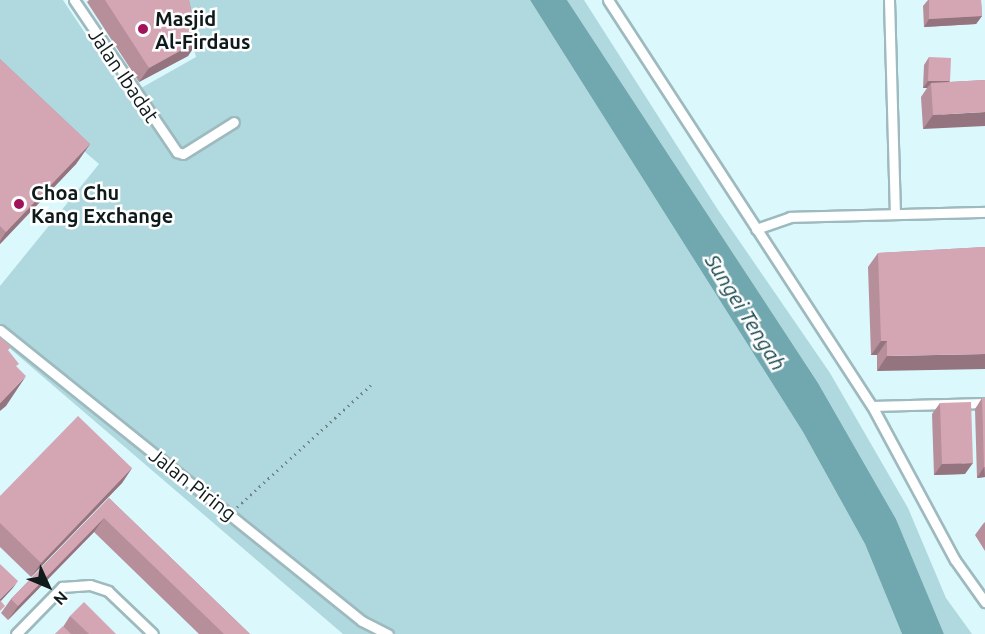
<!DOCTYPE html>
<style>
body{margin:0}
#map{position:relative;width:985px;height:634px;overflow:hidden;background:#dbf8fc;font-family:Ubuntu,sans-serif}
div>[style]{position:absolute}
.green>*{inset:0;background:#b0d9df}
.water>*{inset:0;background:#71a7ae}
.path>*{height:3px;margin-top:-1.5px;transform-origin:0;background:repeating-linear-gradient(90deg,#728588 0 1.5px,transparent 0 6px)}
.roads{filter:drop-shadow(2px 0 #9ebabe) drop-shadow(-2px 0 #9ebabe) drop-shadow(0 2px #9ebabe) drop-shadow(0 -2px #9ebabe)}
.lane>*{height:9px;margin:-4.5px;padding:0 4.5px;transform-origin:4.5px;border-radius:4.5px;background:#fff}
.wall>*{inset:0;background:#b68f9b}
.shaded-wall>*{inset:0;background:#94747e}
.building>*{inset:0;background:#d4a6b4}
.dots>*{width:16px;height:16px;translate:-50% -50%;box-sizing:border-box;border:3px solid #fff;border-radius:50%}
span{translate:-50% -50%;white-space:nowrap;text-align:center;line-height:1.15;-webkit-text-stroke:5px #fff;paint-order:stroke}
.poi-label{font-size:20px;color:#0f1a1b;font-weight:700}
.left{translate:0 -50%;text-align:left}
.street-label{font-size:20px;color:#0f1a1b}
.water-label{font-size:21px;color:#14454c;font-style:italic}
.north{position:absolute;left:18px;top:556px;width:60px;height:60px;-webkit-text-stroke:4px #fff;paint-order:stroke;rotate:134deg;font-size:16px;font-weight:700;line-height:24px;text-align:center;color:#0f1a1b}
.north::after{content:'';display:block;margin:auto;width:21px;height:27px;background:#0f1a1b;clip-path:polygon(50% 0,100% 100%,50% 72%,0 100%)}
</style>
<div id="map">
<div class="green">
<i style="clip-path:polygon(0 0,63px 0,127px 96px,196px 57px,182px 0,530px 0,803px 432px,865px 544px,902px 634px,343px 634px,0 340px,0 286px,99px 164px,0 79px)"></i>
<i style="clip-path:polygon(567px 0,584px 0,718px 210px,830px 373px,908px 508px,946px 598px,972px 634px,944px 634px,896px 519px,818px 383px)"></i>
</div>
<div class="water">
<i style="clip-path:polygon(530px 0,567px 0,818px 383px,896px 519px,944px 634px,902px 634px,865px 544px,803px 432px)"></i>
</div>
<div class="path">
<i style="left:237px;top:507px;width:181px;rotate:-42.3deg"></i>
</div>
<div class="roads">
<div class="lane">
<i style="left:74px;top:0;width:184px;rotate:55.9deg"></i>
<i style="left:177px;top:152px;width:6px;rotate:18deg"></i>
<i style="left:183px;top:154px;width:60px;rotate:-32.1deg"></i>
<i style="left:608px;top:0;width:484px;rotate:57deg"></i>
<i style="left:872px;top:406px;width:175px;rotate:61.7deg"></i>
<i style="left:955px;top:560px;width:52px;rotate:54.5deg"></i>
<i style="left:889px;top:0;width:213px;rotate:88.4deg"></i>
<i style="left:756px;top:229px;width:36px;rotate:-19deg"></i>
<i style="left:790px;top:217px;width:195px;rotate:-1.5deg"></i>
<i style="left:0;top:330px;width:464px;rotate:38.8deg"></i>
<i style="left:362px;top:621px;width:29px;rotate:27deg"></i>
<i style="left:872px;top:406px;width:113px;rotate:-1.5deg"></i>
<i style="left:16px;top:634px;width:66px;rotate:-45.6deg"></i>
<i style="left:62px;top:587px;width:28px;rotate:-4deg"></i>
<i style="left:90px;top:585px;width:19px;rotate:18deg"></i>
<i style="left:108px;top:591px;width:62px;rotate:43.7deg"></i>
</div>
</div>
<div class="wall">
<i style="clip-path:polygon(89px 0,189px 0,198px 41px,188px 56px,139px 82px,87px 2px)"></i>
<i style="clip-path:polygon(928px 0,981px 0,982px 16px,976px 24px,924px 27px,923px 6px)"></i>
<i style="clip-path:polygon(929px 57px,949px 82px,985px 80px,923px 129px,921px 97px,927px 88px,923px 88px,924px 65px)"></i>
<i style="clip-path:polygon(0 59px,90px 144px,76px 164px,0 244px)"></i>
<i style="clip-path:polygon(985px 247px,877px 371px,877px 355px,871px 355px,868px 267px,878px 253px)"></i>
<i style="clip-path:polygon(982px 398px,985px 398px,985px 477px,977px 478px,975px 409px)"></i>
<i style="clip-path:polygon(940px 403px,965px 474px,934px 475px,932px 414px)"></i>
<i style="clip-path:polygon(132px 468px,122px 483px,31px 577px,0 547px,0 496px)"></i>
<i style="clip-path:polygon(109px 498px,250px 634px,199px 634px,94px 532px,8px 620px,1px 613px,11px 599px)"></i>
<i style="clip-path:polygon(985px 522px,985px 551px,975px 535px,983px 524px)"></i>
<i style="clip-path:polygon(70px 616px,116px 634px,55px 634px,63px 627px)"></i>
</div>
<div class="shaded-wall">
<i style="clip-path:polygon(982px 16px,976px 24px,924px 27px,929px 19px)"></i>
<i style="clip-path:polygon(198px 41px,188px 56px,139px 82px,149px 68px)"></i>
<i style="clip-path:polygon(928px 81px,950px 81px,944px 89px,931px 83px,927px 88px,923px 88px)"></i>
<i style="clip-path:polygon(985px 112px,985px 126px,923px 129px,933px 115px)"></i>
<i style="clip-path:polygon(90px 144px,76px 164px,0 244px,0 241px,6px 232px)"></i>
<i style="clip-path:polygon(881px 341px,887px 341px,877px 355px,871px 355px)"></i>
<i style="clip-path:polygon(985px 354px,985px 369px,877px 371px,887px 356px)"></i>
<i style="clip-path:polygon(26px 376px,6px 406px,0 411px,0 403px)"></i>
<i style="clip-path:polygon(973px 463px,965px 474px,934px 475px,942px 464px)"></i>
<i style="clip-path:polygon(984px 467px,985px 477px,977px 478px)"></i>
<i style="clip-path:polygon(132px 468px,122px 483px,31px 577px,41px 563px)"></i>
<i style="clip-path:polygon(104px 518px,94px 532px,8px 620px,18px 606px)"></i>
<i style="clip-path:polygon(18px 581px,12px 589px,0 602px,0 599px)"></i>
</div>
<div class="building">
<i style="clip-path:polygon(105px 0,189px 0,198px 41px,149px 68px)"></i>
<i style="clip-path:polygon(929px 0,981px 0,982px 16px,929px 19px)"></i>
<i style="clip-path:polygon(929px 57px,951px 58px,950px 81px,928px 81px)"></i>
<i style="clip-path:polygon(0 59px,90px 144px,6px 232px,0 226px)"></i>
<i style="clip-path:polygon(985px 80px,985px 112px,933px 115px,931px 83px)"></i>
<i style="clip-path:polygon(985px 247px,985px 354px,887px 356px,887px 341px,881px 341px,878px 253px)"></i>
<i style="clip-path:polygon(0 337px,11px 347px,8px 350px,19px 364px,16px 366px,26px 376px,0 403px)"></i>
<i style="clip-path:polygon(982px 398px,985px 398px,985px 467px,984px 467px)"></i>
<i style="clip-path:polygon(971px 402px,973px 463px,942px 464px,940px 403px)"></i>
<i style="clip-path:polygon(78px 416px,132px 468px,41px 563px,0 523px,0 496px)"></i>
<i style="clip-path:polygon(109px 498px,250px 634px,224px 634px,104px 518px,18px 606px,11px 599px)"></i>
<i style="clip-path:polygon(0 564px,18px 581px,0 599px)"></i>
<i style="clip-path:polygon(0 600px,5px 606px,0 611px)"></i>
<i style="clip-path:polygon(84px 602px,116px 634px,89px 634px,70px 616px)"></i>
<i style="clip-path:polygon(63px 626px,71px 634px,55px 634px)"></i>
</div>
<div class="dots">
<i style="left:143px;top:29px;background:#a1125a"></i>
<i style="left:19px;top:204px;background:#a1125a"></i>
</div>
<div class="poi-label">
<span class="left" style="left:155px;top:30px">Masjid<br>Al-Firdaus</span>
<span class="left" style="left:31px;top:204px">Choa Chu<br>Kang Exchange</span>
</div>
<div class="street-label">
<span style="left:124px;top:75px;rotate:56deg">Jalan Ibadat</span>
<span style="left:193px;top:484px;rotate:38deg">Jalan Piring</span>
</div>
<div class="water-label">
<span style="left:746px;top:312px;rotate:58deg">Sungei Tengah</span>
</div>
<div class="north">N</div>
</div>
